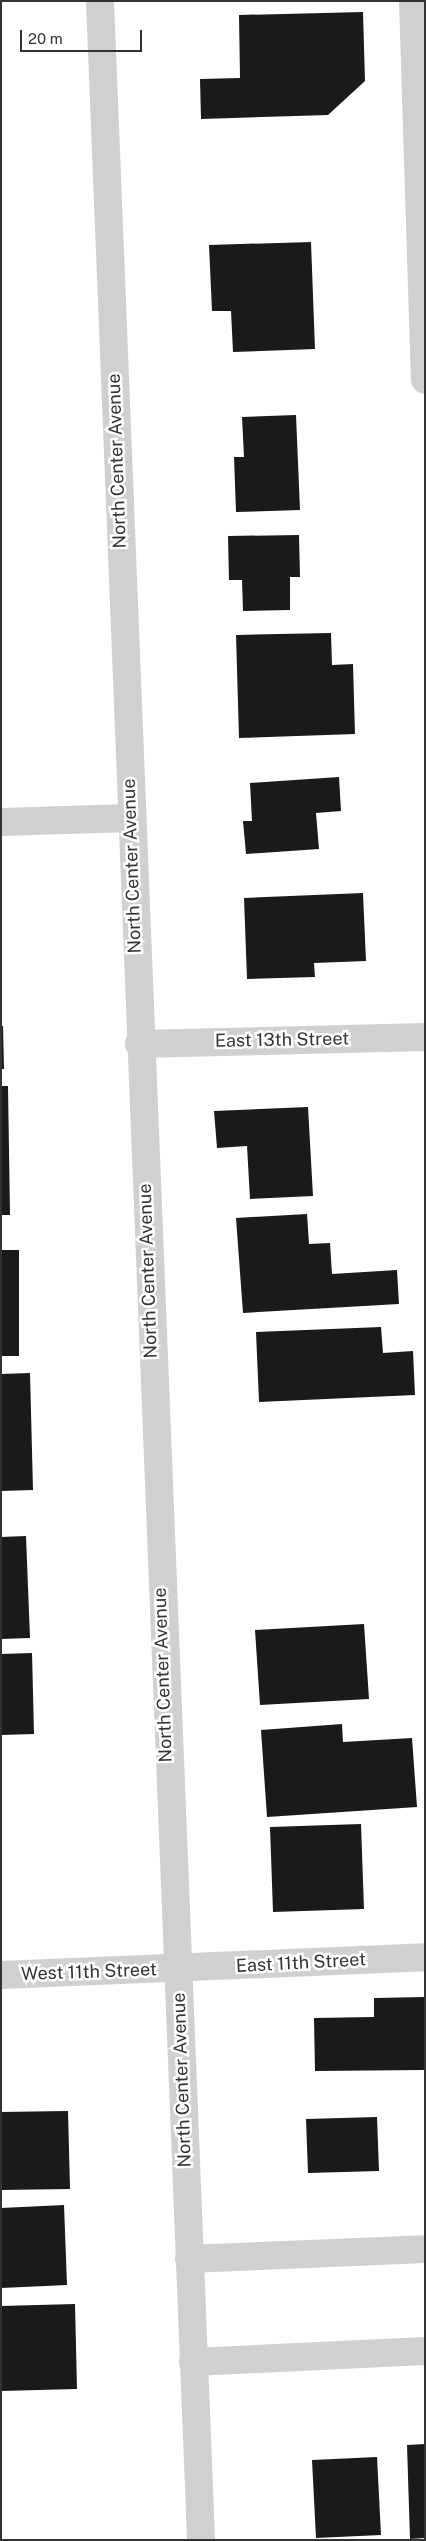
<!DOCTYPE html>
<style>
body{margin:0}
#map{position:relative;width:426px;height:2541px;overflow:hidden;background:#fff;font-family:"Public Sans",sans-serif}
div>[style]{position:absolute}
.building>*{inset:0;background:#1a1a1a}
.minor>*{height:28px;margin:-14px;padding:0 14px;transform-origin:14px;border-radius:14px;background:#d0d0d0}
span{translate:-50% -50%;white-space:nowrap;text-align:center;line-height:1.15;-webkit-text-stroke:5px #fff;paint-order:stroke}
.street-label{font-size:18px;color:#333}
.frame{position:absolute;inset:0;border:2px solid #333;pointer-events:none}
.scale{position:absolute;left:20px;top:30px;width:122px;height:22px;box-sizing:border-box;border:2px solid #333;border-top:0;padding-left:6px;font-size:15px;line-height:18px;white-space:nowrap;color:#333;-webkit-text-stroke:4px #fff;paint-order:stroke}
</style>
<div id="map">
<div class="building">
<i style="clip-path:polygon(363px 12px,365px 81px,328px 115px,201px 119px,200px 79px,240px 78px,239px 15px)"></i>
<i style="clip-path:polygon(311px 242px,315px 349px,233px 352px,231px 311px,212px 311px,209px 245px)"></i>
<i style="clip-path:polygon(296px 415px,300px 510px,236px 512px,234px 457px,244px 457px,242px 417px)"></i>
<i style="clip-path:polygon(299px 535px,300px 577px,290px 577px,290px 610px,243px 611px,242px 580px,229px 580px,228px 536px)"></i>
<i style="clip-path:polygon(331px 633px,332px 665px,353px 664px,355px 734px,239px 738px,236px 635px)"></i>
<i style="clip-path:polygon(339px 777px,341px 811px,316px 813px,319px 849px,246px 854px,243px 821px,252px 821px,250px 783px)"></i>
<i style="clip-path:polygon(363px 893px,366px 961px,314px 963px,315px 977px,247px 979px,244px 898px)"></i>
<i style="clip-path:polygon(1px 1026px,3px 1026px,4px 1069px,1px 1069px)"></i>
<i style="clip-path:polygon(1px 1086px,8px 1086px,10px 1215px,1px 1215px)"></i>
<i style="clip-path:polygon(308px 1107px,313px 1196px,250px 1199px,247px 1146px,217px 1148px,214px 1111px)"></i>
<i style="clip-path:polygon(307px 1214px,309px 1244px,330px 1243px,332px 1274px,397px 1270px,399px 1304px,243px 1313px,236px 1218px)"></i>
<i style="clip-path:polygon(1px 1250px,19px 1250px,19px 1356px,1px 1356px)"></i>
<i style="clip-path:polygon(381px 1327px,383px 1353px,413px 1351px,415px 1395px,259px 1402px,256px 1332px)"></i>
<i style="clip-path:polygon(30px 1373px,33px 1490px,1px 1491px,1px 1374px)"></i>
<i style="clip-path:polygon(26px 1536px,30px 1638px,1px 1639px,1px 1537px)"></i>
<i style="clip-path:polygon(364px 1624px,369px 1699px,260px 1705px,255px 1630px)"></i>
<i style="clip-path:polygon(32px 1653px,34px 1734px,1px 1735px,1px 1654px)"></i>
<i style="clip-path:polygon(342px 1724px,343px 1742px,412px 1738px,417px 1807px,267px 1817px,261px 1730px)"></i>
<i style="clip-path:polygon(361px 1824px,364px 1909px,273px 1912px,270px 1827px)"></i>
<i style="clip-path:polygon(425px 1997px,425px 2070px,315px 2071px,314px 2018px,374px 2017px,374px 1998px)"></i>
<i style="clip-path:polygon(68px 2111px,70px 2189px,1px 2190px,1px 2112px)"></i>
<i style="clip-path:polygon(377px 2117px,379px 2171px,308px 2173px,306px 2119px)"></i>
<i style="clip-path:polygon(64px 2205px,67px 2285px,1px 2288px,1px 2208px)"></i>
<i style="clip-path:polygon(75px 2304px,77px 2389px,1px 2391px,1px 2306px)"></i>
<i style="clip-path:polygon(425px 2444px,425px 2538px,410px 2539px,407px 2445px)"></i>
<i style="clip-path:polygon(377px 2457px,381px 2535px,316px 2538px,312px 2460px)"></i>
</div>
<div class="minor">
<i style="left:100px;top:1px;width:2541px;rotate:87.72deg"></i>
<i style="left:413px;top:1px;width:379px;rotate:88.2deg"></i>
<i style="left:1px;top:822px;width:129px;rotate:-1.8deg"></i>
<i style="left:139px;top:1044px;width:286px;rotate:-1.4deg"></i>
<i style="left:1px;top:1975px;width:424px;rotate:-2.4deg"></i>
<i style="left:189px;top:2259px;width:236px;rotate:-2.4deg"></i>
<i style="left:193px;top:2362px;width:232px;rotate:-2.7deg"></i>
</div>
<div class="street-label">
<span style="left:117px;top:461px;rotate:-92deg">North Center Avenue</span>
<span style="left:132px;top:866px;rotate:-92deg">North Center Avenue</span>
<span style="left:282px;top:1040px;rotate:-1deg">East 13th Street</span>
<span style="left:148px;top:1271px;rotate:-92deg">North Center Avenue</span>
<span style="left:163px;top:1675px;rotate:-92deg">North Center Avenue</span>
<span style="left:301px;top:1963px;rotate:-3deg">East 11th Street</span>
<span style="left:89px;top:1972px;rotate:-2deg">West 11th Street</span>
<span style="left:182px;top:2080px;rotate:-92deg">North Center Avenue</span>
</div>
<div class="frame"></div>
<div class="scale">20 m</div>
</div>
